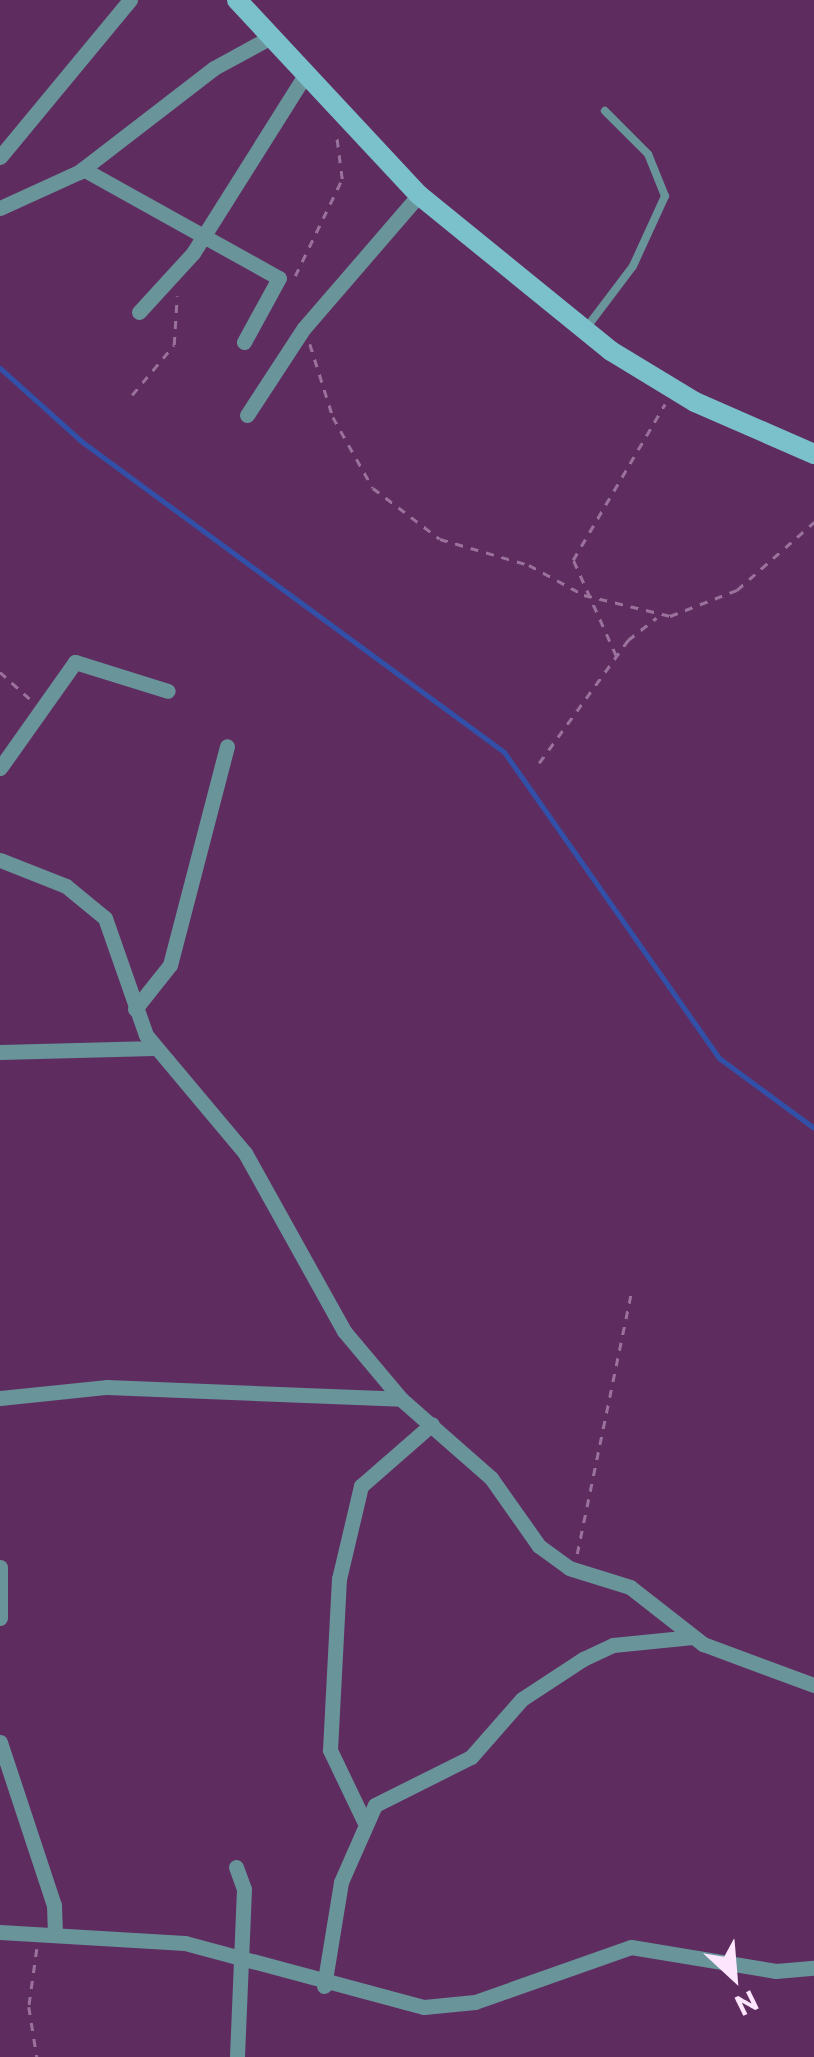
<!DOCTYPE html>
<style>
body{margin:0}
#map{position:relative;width:814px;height:2057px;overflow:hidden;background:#5f2c60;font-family:Commissioner,sans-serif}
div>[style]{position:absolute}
.stream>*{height:5px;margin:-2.5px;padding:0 2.5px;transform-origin:2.5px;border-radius:2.5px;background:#3250a7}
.path>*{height:2.5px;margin-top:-1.25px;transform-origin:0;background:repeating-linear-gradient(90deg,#9b729b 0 8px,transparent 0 16px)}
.lane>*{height:8px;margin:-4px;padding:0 4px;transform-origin:4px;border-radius:4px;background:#69949a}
.street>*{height:15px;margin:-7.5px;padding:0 7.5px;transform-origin:7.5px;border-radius:7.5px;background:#69949a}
.secondary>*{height:20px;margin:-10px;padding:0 10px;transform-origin:10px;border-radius:10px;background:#7bc1cb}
span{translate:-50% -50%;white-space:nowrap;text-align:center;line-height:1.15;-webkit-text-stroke:8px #5f2c60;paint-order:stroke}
.north{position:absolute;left:684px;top:1927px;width:100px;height:100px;-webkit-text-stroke:8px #5f2c60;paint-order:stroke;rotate:154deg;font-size:28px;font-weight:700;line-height:40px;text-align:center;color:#fee5fe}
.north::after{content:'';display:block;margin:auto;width:35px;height:45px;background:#fee5fe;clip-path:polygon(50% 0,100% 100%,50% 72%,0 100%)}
</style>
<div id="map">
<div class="stream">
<i style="left:0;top:368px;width:109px;rotate:42deg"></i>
<i style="left:81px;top:441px;width:525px;rotate:36.32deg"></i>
<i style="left:504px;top:752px;width:374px;rotate:54.9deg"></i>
<i style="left:719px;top:1058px;width:118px;rotate:36.4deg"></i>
</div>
<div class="path">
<i style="left:295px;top:276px;width:108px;rotate:-64.1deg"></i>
<i style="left:342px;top:179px;width:46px;rotate:-97.4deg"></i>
<i style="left:310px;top:344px;width:77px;rotate:72.5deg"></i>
<i style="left:333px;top:417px;width:81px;rotate:60.6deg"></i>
<i style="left:373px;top:488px;width:84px;rotate:37.3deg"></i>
<i style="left:440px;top:539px;width:93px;rotate:16.3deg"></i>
<i style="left:529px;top:565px;width:63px;rotate:28.6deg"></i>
<i style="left:584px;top:595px;width:89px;rotate:13.7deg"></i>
<i style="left:670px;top:616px;width:72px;rotate:-21.2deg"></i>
<i style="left:737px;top:590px;width:103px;rotate:-41.4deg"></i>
<i style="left:132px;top:395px;width:65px;rotate:-50deg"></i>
<i style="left:174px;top:345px;width:49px;rotate:-86.5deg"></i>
<i style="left:616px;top:656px;width:105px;rotate:-114.1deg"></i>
<i style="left:573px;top:560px;width:181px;rotate:-59.5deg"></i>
<i style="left:0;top:672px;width:40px;rotate:42deg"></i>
<i style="left:539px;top:763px;width:152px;rotate:-54.1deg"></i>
<i style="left:628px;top:640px;width:36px;rotate:-38deg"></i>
<i style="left:577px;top:1554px;width:271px;rotate:-78.3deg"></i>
<i style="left:37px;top:1949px;width:59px;rotate:97.9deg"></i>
<i style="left:29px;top:2007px;width:51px;rotate:80.9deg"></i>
</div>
<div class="lane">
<i style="left:587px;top:327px;width:76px;rotate:-53deg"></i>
<i style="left:633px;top:266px;width:77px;rotate:-65.4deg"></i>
<i style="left:665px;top:196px;width:45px;rotate:-112deg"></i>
<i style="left:648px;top:154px;width:61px;rotate:-135deg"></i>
</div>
<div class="street">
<i style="left:0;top:157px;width:204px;rotate:-50.4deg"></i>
<i style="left:83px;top:169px;width:224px;rotate:29.1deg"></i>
<i style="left:279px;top:278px;width:73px;rotate:118.7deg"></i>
<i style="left:0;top:208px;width:87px;rotate:-24.5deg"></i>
<i style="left:79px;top:172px;width:170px;rotate:-37.6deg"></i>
<i style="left:214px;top:68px;width:63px;rotate:-28.6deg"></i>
<i style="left:139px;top:312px;width:80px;rotate:-47.5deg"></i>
<i style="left:193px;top:253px;width:207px;rotate:-57.8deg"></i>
<i style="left:247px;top:415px;width:104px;rotate:-56.8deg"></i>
<i style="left:304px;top:328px;width:176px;rotate:-49.2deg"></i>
<i style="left:0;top:768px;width:130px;rotate:-54.7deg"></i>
<i style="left:75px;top:662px;width:97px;rotate:17.3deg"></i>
<i style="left:0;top:860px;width:71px;rotate:21.5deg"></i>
<i style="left:66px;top:886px;width:50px;rotate:39.4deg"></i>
<i style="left:105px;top:918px;width:124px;rotate:70.7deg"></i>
<i style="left:146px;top:1035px;width:154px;rotate:50deg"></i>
<i style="left:245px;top:1153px;width:204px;rotate:60.9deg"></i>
<i style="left:344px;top:1331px;width:89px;rotate:50deg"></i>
<i style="left:401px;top:1399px;width:120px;rotate:41.3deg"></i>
<i style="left:491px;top:1478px;width:83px;rotate:54.8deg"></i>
<i style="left:539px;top:1546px;width:37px;rotate:36deg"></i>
<i style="left:569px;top:1568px;width:64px;rotate:17.3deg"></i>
<i style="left:630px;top:1587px;width:93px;rotate:38deg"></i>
<i style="left:703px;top:1644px;width:118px;rotate:20.3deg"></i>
<i style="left:135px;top:1009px;width:56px;rotate:-51.5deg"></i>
<i style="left:170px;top:965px;width:226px;rotate:-75.4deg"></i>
<i style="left:0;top:1052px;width:154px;rotate:-1.5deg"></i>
<i style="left:0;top:1398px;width:108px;rotate:-5.9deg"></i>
<i style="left:107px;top:1387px;width:294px;rotate:2.3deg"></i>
<i style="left:0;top:1567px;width:51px;rotate:90deg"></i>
<i style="left:0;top:1742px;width:172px;rotate:71.7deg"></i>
<i style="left:54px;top:1905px;width:29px;rotate:88deg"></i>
<i style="left:364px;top:1821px;width:79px;rotate:-115.6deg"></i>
<i style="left:330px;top:1750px;width:171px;rotate:-87deg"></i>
<i style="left:339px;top:1579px;width:96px;rotate:-76.7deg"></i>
<i style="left:361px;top:1486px;width:94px;rotate:-41.1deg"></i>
<i style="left:236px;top:1867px;width:23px;rotate:70deg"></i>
<i style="left:244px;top:1889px;width:168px;rotate:92.4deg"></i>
<i style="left:0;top:1932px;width:185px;rotate:3.4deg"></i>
<i style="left:185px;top:1943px;width:247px;rotate:15deg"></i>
<i style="left:424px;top:2007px;width:51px;rotate:-5.6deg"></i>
<i style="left:475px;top:2002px;width:165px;rotate:-19.4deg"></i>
<i style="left:631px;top:1947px;width:147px;rotate:9.4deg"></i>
<i style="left:776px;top:1971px;width:38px;rotate:-5deg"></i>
<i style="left:324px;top:1986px;width:105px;rotate:-80.7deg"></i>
<i style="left:341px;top:1882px;width:84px;rotate:-66.2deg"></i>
<i style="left:375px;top:1805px;width:107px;rotate:-26.6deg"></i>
<i style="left:471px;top:1757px;width:77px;rotate:-48.7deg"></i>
<i style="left:522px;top:1699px;width:73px;rotate:-33.3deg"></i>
<i style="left:583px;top:1659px;width:33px;rotate:-25deg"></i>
<i style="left:613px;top:1645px;width:80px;rotate:-5.7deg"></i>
</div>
<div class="secondary">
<i style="left:237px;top:0;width:267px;rotate:47deg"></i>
<i style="left:419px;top:195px;width:247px;rotate:39.1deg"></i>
<i style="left:611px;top:351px;width:98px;rotate:31.3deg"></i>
<i style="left:695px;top:402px;width:130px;rotate:23.6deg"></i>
</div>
<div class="north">N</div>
</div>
